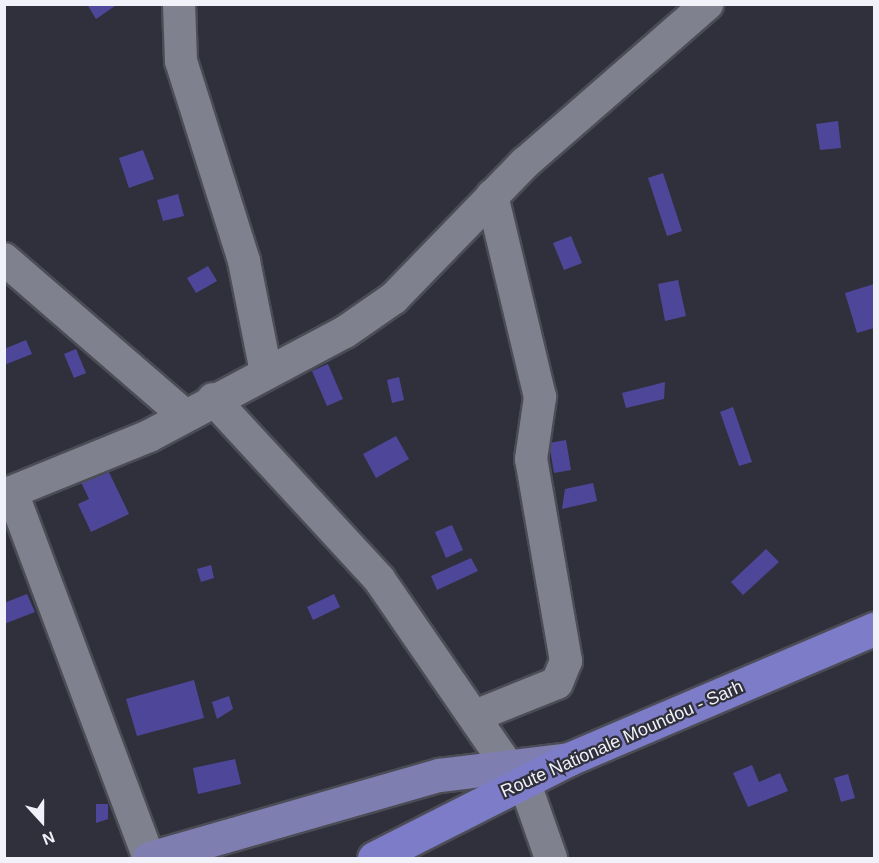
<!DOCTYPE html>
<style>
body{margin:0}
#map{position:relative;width:879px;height:863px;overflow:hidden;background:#30303c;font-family:Helvetica,sans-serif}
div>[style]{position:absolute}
.building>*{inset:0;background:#4e4799}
.roads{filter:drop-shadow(2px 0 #4c4c56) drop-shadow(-2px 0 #4c4c56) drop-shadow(0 2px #4c4c56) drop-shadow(0 -2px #4c4c56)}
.minor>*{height:32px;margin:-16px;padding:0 16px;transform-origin:16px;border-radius:16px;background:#80818f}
.major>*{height:33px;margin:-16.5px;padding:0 16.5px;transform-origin:16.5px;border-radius:16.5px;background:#7e7eb1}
.highway>*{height:33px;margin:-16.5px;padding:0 16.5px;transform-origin:16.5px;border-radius:16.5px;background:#7d7cc8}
span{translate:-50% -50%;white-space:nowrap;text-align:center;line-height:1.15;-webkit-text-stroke:4.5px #30303c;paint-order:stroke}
.street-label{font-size:18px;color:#f1f1f9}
.frame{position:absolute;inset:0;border:6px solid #f1f1f9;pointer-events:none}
.north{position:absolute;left:12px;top:791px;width:60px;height:60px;-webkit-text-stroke:4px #30303c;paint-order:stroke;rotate:159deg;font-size:16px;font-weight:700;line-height:24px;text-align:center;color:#f1f1f9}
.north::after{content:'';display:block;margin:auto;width:21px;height:27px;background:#f1f1f9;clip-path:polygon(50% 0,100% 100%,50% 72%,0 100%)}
</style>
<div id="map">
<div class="building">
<i style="clip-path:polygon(87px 4px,118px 4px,96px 19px)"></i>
<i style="clip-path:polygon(838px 121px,841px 148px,820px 150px,816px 124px)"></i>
<i style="clip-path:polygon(143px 150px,154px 179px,129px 188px,119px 158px)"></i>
<i style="clip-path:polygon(663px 173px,682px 231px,667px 236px,648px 178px)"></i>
<i style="clip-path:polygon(178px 194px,184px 216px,163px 221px,157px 200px)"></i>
<i style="clip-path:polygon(571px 236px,582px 263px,564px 270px,553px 243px)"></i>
<i style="clip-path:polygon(208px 266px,217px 281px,196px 293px,187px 278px)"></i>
<i style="clip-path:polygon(678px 280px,686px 316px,665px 321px,658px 284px)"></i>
<i style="clip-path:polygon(874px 284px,874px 328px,857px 333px,845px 293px)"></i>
<i style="clip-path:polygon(26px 340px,32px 354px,4px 365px,4px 349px)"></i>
<i style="clip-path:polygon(76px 349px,86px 373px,74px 378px,64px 354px)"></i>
<i style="clip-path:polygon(328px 364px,343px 399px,327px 406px,312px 371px)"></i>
<i style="clip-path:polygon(399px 377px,404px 400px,392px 403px,387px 380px)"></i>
<i style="clip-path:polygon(665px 382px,664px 399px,626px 408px,622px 393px)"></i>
<i style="clip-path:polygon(733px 407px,752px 462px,739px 466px,720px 412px)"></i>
<i style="clip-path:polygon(396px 436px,409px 459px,376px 478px,363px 454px)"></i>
<i style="clip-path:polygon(566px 440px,571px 470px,554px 473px,549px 443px)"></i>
<i style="clip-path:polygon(107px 468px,129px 514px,91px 532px,78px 504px,89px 499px,80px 480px)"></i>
<i style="clip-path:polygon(593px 483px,597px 501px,562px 509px,565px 489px)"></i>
<i style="clip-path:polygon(452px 525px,463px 550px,446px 558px,435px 532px)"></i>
<i style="clip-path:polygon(766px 549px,779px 562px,743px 595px,731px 582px)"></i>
<i style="clip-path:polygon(471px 558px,478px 571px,437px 590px,431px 576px)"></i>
<i style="clip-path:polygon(211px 565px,214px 578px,201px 582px,197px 569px)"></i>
<i style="clip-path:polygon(27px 594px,35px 612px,4px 624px,4px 603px)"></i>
<i style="clip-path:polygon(334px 594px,340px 607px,313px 620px,307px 607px)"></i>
<i style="clip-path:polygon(194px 680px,204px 718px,137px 736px,126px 699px)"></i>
<i style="clip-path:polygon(229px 696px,233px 709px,217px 719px,212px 702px)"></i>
<i style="clip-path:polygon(235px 759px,241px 784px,198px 794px,193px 768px)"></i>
<i style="clip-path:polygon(752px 765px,759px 782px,780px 773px,788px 791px,748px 807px,733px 773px)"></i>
<i style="clip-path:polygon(848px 774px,855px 798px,841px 802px,834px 778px)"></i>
<i style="clip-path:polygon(96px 804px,108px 804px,108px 819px,96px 823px)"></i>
</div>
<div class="roads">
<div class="minor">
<i style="left:179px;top:4px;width:57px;rotate:88deg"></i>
<i style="left:181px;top:61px;width:210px;rotate:72.5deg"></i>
<i style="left:244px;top:261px;width:113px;rotate:78.8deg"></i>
<i style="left:4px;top:259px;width:237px;rotate:40.9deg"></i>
<i style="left:213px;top:399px;width:245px;rotate:47.3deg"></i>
<i style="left:379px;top:579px;width:224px;rotate:55.5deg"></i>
<i style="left:12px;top:492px;width:391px;rotate:69.5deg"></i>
<i style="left:4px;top:495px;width:157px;rotate:-22.1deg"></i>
<i style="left:149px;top:436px;width:222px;rotate:-28deg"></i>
<i style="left:345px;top:332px;width:60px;rotate:-34.8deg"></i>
<i style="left:394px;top:298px;width:188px;rotate:-45.9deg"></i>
<i style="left:525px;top:163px;width:242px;rotate:-41.1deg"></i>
<i style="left:475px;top:716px;width:88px;rotate:-21.9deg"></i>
<i style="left:557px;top:683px;width:24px;rotate:-68deg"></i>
<i style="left:566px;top:661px;width:205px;rotate:-99.8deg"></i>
<i style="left:531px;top:459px;width:63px;rotate:-81.7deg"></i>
<i style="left:540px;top:397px;width:207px;rotate:-103.4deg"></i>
<i style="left:524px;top:781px;width:82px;rotate:70.7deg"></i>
</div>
<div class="major">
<i style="left:149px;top:858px;width:302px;rotate:-16deg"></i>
<i style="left:439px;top:775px;width:131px;rotate:-7deg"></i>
</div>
<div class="highway">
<i style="left:374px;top:858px;width:219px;rotate:-26.9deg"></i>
<i style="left:569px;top:759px;width:332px;rotate:-23.1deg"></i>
</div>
</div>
<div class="street-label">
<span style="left:622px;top:739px;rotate:-24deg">Route Nationale Moundou - Sarh</span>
</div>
<div class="frame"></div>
<div class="north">N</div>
</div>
